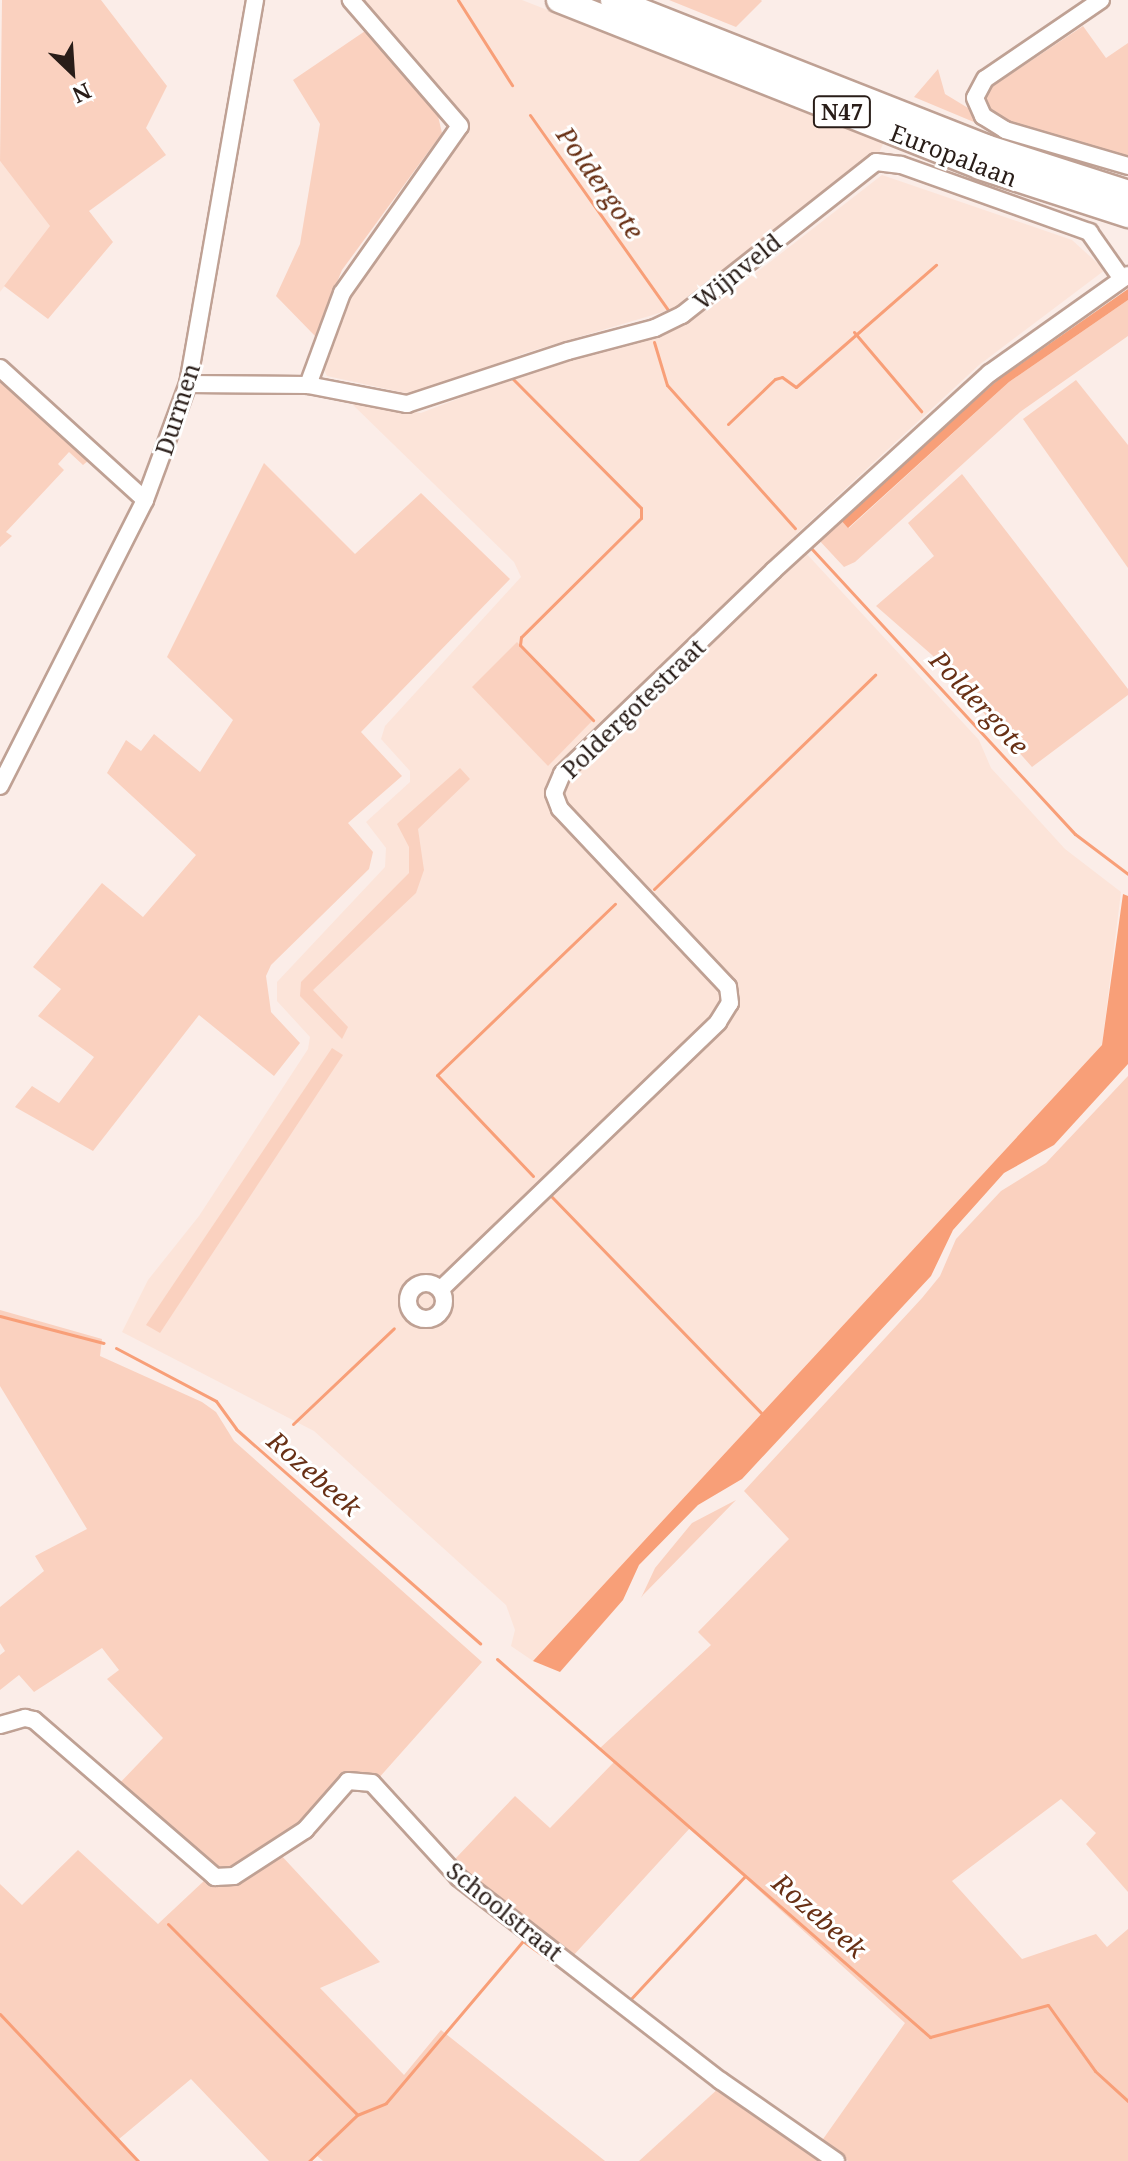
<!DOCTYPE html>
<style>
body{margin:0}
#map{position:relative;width:1128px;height:2161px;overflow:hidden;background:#fbede8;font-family:"Noto Serif",serif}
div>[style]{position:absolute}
.built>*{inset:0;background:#fce4d9}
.green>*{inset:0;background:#fad1bf}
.water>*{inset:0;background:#f89f78}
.stream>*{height:3px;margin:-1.5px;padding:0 1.5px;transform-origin:1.5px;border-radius:1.5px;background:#f89f78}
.roads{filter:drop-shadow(2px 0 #bfa194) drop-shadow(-2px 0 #bfa194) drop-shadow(0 2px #bfa194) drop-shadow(0 -2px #bfa194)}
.minor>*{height:16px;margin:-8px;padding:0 8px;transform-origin:8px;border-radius:8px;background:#fff}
.minor>.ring{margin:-8px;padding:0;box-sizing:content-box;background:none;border:16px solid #fff;border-radius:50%}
.highway>*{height:24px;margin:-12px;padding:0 12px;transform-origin:12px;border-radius:12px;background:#fff}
span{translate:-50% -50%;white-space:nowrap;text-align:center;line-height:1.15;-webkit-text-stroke:6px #fff;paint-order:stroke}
.shield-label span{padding:2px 6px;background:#fff;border:2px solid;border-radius:6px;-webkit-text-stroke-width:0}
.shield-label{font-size:22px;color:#291d18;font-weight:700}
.street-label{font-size:24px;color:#291d18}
.water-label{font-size:26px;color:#683015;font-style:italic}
.north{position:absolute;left:32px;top:32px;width:80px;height:80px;-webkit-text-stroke:6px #fff;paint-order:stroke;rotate:155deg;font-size:22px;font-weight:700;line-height:32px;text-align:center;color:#291d18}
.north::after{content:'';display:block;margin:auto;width:28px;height:36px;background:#291d18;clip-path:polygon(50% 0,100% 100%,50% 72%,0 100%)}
</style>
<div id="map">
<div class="built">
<i style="clip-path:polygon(347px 0,522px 0,884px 142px,877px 157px,683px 306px,525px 353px,430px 391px,405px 393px,327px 376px,323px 368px,352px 295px,461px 142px,443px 122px,435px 103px)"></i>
<i style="clip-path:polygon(0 161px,51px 226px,0 292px)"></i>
<i style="clip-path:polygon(882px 175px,1072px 240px,1105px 270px,979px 365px,792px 538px,979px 740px,991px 768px,1065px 849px,1121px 892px,1102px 1045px,533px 1661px,511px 1646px,515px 1630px,506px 1605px,314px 1431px,122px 1332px,148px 1280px,199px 1216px,308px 1049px,310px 1037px,277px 1001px,277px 982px,385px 867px,386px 848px,366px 822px,410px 782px,410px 771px,381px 739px,385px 726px,521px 577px,514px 562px,352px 404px,421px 413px,512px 378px,667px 333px,712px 307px)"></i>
</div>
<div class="green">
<i style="clip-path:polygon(2px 0,101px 0,167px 86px,146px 128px,166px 155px,89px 211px,113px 242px,48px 319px,4px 286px,50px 226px,0 161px)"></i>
<i style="clip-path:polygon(669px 0,761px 0,762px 1px,736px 27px)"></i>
<i style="clip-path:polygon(1083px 26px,1106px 58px,1128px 43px,1128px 159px,996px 119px,981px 94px)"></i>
<i style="clip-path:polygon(371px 27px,435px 103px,442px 133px,342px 270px,315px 336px,276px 296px,300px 244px,320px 124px,293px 80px)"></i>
<i style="clip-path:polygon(938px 69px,945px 94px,973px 111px,981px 125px,914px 97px)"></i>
<i style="clip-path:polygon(1128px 300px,1128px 336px,1020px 412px,855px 562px,844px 567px,818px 539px,840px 518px,849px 528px,1009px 382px)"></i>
<i style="clip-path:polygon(0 379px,89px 460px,83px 465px,69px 452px,58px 464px,64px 470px,6px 532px,12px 536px,0 547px)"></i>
<i style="clip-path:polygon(1076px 380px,1128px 445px,1128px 568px,1023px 419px)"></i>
<i style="clip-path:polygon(264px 463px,355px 554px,421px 493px,510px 579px,361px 732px,402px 776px,348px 823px,373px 852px,369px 869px,271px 965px,266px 976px,271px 1012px,300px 1043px,274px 1076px,199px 1015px,93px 1151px,15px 1107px,32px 1086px,59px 1103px,94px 1057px,38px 1016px,61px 989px,33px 967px,102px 883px,143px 917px,196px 855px,107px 773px,126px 740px,141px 751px,154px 734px,200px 772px,233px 720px,167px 657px)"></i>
<i style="clip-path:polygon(962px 474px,1128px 689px,1128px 695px,1032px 767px,932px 655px,876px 606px,934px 556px,908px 523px)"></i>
<i style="clip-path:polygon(517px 642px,593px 720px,548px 766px,472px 687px)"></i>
<i style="clip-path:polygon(460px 768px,470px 779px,418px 829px,424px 870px,416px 893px,313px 990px,348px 1027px,342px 1039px,300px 996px,301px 982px,409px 873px,409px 847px,397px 824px)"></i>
<i style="clip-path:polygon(332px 1048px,343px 1055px,160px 1333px,146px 1325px)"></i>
<i style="clip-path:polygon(1128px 1076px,1128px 1892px,1086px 1844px,1096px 1833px,1061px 1799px,952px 1881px,1022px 1959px,1096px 1934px,1107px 1947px,1128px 1929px,1128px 2161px,848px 2161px,821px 2142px,905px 2023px,690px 1828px,572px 1957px,478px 1885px,455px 1859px,515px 1796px,550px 1828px,614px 1762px,599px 1749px,711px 1645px,698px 1632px,789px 1539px,744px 1491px,922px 1298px,940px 1276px,956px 1239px,1001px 1191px,1046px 1163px)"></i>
<i style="clip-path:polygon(0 1310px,102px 1339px,100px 1356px,202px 1402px,216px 1412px,234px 1441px,482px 1662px,377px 1780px,357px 1773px,337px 1779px,302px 1824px,236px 1868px,219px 1872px,116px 1787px,163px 1738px,107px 1679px,119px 1670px,102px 1648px,34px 1692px,19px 1675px,0 1690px,0 1655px,5px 1651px,0 1643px,0 1607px,44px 1571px,35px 1556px,87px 1529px,0 1386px)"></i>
<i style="clip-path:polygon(736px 1500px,643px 1595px,641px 1598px,655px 1568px,692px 1523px)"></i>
<i style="clip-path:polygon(78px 1850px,158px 1924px,206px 1879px,279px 1853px,380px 1962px,320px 1988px,404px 2075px,441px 2030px,605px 2161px,323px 2161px,315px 2154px,308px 2161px,269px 2161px,191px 2079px,119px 2139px,139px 2161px,0 2161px,0 1884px,22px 1905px)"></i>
<i style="clip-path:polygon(720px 2087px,830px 2161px,639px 2161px)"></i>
</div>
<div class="water">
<i style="clip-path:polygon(1128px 289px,1128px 300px,1009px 382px,848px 528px,840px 519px,999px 379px)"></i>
<i style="clip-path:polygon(1123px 894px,1128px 896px,1128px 1064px,1054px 1145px,1004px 1173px,953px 1230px,931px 1276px,742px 1479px,698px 1505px,639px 1565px,623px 1600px,560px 1672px,533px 1661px,1102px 1045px)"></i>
</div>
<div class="stream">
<i style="left:458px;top:0;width:101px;rotate:57.6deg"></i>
<i style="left:530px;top:115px;width:240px;rotate:54.7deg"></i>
<i style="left:854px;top:332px;width:104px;rotate:49.7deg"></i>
<i style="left:654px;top:342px;width:45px;rotate:73.2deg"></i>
<i style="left:667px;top:385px;width:192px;rotate:48.2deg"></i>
<i style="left:512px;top:378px;width:183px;rotate:45.2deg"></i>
<i style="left:641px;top:508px;width:10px;rotate:90deg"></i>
<i style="left:641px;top:518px;width:169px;rotate:135.2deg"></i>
<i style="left:521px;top:637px;width:8px;rotate:97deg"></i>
<i style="left:520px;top:645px;width:105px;rotate:45.8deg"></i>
<i style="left:728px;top:424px;width:65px;rotate:-43.8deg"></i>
<i style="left:775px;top:379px;width:7px;rotate:-16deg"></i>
<i style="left:782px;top:377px;width:17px;rotate:36deg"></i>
<i style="left:796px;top:387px;width:186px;rotate:-41.1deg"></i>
<i style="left:811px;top:548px;width:389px;rotate:47.3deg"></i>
<i style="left:1075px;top:834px;width:66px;rotate:37deg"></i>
<i style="left:654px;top:889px;width:308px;rotate:-44.1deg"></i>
<i style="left:533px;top:1176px;width:139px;rotate:-133.5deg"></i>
<i style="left:437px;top:1075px;width:247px;rotate:-43.9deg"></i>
<i style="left:551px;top:1196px;width:303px;rotate:45.9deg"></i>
<i style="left:0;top:1316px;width:107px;rotate:14.6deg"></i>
<i style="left:116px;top:1348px;width:113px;rotate:27.9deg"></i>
<i style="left:216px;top:1401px;width:34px;rotate:54deg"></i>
<i style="left:236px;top:1429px;width:325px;rotate:41.3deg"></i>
<i style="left:293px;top:1424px;width:139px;rotate:-43.5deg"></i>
<i style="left:497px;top:1659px;width:575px;rotate:41.12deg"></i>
<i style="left:930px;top:2037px;width:122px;rotate:-15.2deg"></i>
<i style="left:1048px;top:2005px;width:81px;rotate:54.5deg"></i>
<i style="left:1095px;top:2071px;width:45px;rotate:42.3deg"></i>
<i style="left:168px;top:1924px;width:268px;rotate:45.2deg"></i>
<i style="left:628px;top:2002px;width:172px;rotate:-47.1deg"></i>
<i style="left:0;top:2014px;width:202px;rotate:46.8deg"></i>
<i style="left:309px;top:2161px;width:66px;rotate:-43.8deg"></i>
<i style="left:357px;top:2115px;width:31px;rotate:-22deg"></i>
<i style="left:386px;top:2103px;width:212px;rotate:-49.8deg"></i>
<i style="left:523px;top:1941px;width:120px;rotate:35.8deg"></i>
</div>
<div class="roads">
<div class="minor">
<i style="left:1101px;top:0;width:140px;rotate:145.7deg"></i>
<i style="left:985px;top:79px;width:21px;rotate:118deg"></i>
<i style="left:975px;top:98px;width:20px;rotate:66deg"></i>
<i style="left:983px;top:116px;width:26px;rotate:32deg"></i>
<i style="left:1005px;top:130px;width:128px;rotate:16.3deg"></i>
<i style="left:0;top:368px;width:196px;rotate:42.3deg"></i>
<i style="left:188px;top:384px;width:120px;rotate:0.5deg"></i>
<i style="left:308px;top:385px;width:101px;rotate:10.9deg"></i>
<i style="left:407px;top:404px;width:169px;rotate:-18.2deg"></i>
<i style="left:568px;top:351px;width:90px;rotate:-14.8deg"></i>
<i style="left:655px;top:328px;width:30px;rotate:-26deg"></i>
<i style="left:682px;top:315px;width:247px;rotate:-38.3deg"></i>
<i style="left:876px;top:162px;width:25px;rotate:7deg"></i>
<i style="left:901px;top:165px;width:200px;rotate:19.6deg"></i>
<i style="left:1089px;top:232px;width:57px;rotate:54.9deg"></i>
<i style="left:308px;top:385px;width:98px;rotate:-69.7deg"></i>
<i style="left:342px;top:293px;width:204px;rotate:-54.8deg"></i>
<i style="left:460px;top:126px;width:167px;rotate:-130.9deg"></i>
<i style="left:0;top:786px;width:321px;rotate:-63.1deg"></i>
<i style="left:145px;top:500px;width:124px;rotate:-69.7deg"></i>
<i style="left:188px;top:384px;width:390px;rotate:-80.1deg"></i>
<i class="ring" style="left:408px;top:1283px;width:20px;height:20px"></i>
<i style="left:441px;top:1289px;width:385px;rotate:-43.9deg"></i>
<i style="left:718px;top:1022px;width:22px;rotate:-58deg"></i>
<i style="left:730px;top:1003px;width:16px;rotate:-97deg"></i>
<i style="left:728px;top:987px;width:245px;rotate:-133.3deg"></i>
<i style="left:560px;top:809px;width:17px;rotate:-111deg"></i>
<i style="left:554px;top:793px;width:21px;rotate:-67deg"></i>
<i style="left:562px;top:774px;width:294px;rotate:-43.9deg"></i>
<i style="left:774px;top:570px;width:292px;rotate:-42.4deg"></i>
<i style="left:990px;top:373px;width:169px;rotate:-35.4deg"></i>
<i style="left:0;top:1725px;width:26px;rotate:-16deg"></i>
<i style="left:25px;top:1718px;width:9px;rotate:13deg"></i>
<i style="left:34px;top:1720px;width:240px;rotate:40.9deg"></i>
<i style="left:215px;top:1877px;width:19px;rotate:-3deg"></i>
<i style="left:234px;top:1876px;width:85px;rotate:-32.9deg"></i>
<i style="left:305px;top:1830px;width:65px;rotate:-48.7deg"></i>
<i style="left:348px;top:1781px;width:24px;rotate:5deg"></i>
<i style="left:372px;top:1783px;width:129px;rotate:47.5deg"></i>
<i style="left:459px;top:1878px;width:331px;rotate:37.8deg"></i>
<i style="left:721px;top:2081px;width:140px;rotate:34.8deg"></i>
</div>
<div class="highway">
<i style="left:559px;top:0;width:453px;rotate:21.6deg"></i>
<i style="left:980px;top:167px;width:156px;rotate:18deg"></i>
<i style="left:613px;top:0;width:401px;rotate:21.5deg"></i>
<i style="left:986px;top:147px;width:149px;rotate:17.9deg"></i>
</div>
</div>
<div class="shield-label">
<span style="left:842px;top:112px">N47</span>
</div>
<div class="street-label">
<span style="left:954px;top:155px;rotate:21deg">Europalaan</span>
<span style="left:737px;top:271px;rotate:-39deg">Wijnveld</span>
<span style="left:177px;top:409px;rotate:-72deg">Durmen</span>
<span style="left:633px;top:708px;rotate:-44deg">Poldergotestraat</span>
<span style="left:505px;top:1911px;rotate:39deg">Schoolstraat</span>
</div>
<div class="water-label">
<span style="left:600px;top:183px;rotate:55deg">Poldergote</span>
<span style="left:979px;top:703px;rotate:47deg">Poldergote</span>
<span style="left:314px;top:1474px;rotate:41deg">Rozebeek</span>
<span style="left:819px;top:1916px;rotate:41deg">Rozebeek</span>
</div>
<div class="north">N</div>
</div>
